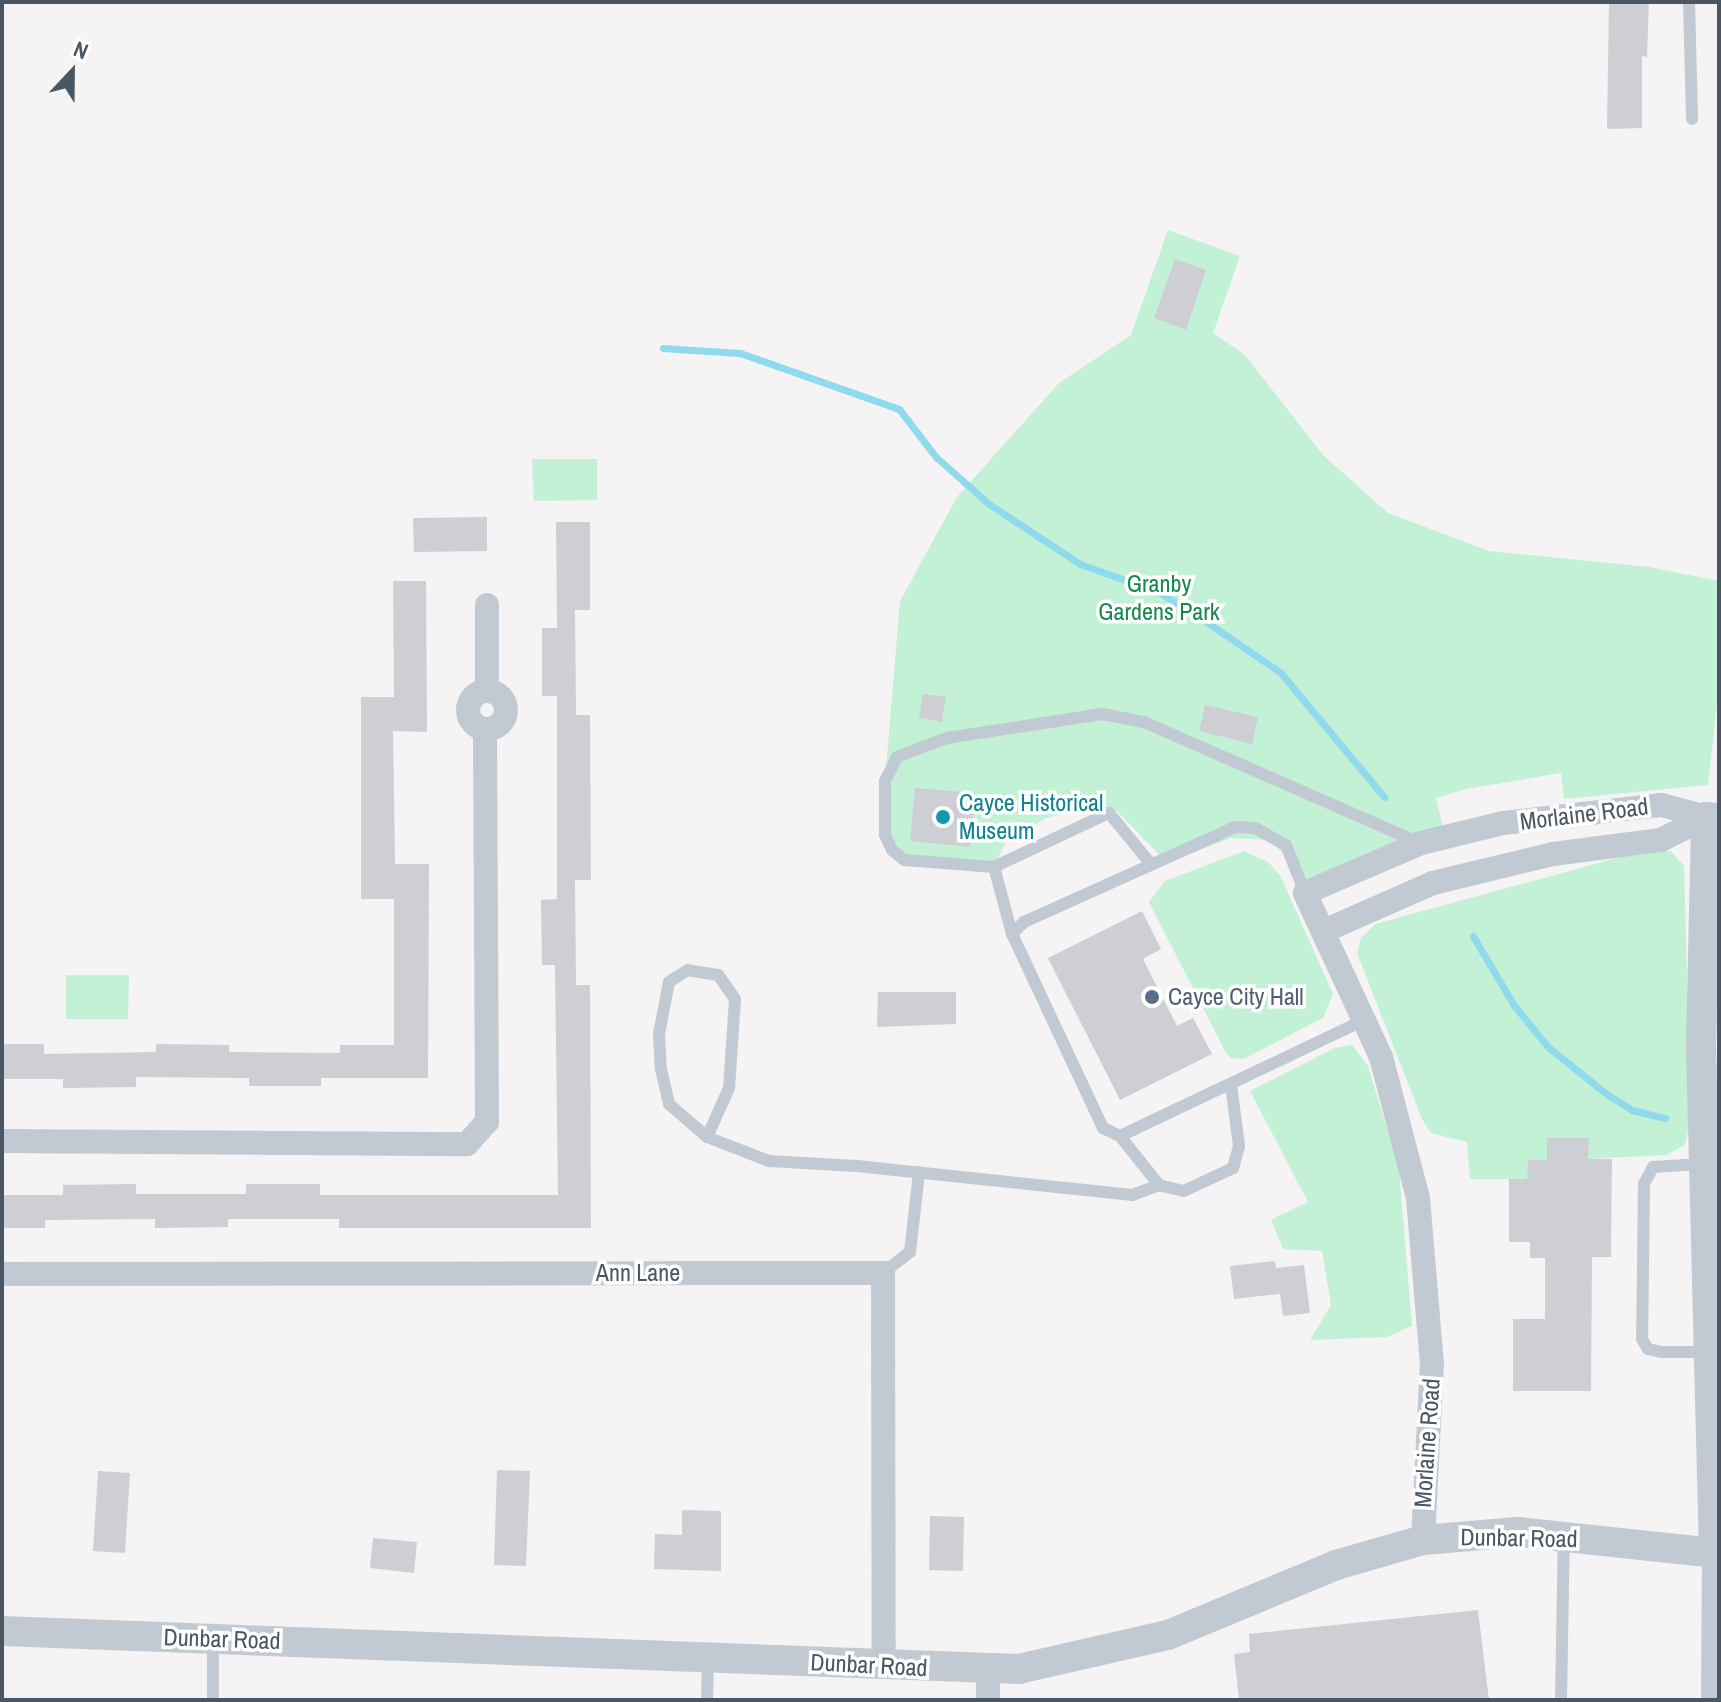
<!DOCTYPE html>
<style>
body{margin:0}
#map{position:relative;width:1721px;height:1702px;overflow:hidden;background:#f5f3f3;font-family:"Archivo Narrow",sans-serif}
div>[style]{position:absolute}
.green>*{inset:0;background:#c3f1d5}
.stream>*{height:7px;margin:-3.5px;padding:0 3.5px;transform-origin:3.5px;border-radius:3.5px;background:#90daee}
.building>*{inset:0;background:#cdcfd5}
.service>*{height:12px;margin:-6px;padding:0 6px;transform-origin:6px;border-radius:6px;background:#c1cad2}
.minor>*{height:24px;margin:-12px;padding:0 12px;transform-origin:12px;border-radius:12px;background:#c1cad2}
.minor>.ring{margin:-12px;padding:0;box-sizing:content-box;background:none;border:24px solid #c1cad2;border-radius:50%}
.tertiary>*{height:30px;margin:-15px;padding:0 15px;transform-origin:15px;border-radius:15px;background:#c1cad2}
.dots>*{width:22px;height:22px;translate:-50% -50%;box-sizing:border-box;border:4px solid #fff;border-radius:50%}
span{translate:-50% -50%;white-space:nowrap;text-align:center;line-height:1.15;-webkit-text-stroke:7px #fff;paint-order:stroke}
.park-label{font-size:24px;color:#17864f}
.culture-label{font-size:24px;color:#0d838f}
.left{translate:0 -50%;text-align:left}
.street-label{font-size:24px;color:#4a5661}
.service-label{font-size:24px;color:#4e5e75}
.frame{position:absolute;inset:0;border:4px solid #4a5661;pointer-events:none}
.north{position:absolute;left:32px;top:32px;width:80px;height:80px;-webkit-text-stroke:6px #fff;paint-order:stroke;rotate:22deg;font-size:22px;font-weight:700;line-height:32px;text-align:center;color:#4a5661}
.north::after{content:'';display:block;margin:auto;width:28px;height:36px;background:#4a5661;clip-path:polygon(50% 0,100% 100%,50% 72%,0 100%)}
</style>
<div id="map">
<div class="green">
<i style="clip-path:polygon(1168px 230px,1240px 256px,1213px 333px,1245px 355px,1323px 455px,1388px 513px,1489px 551px,1649px 567px,1719px 581px,1719px 687px,1708px 785px,1564px 799px,1561px 773px,1466px 789px,1436px 798px,1445px 836px,1305px 893px,1281px 851px,1268px 840px,1230px 838px,1167px 863px,1117px 811px,1090px 805px,1046px 818px,1006px 841px,994px 867px,904px 860px,892px 850px,885px 781px,900px 601px,957px 497px,1059px 383px,1131px 335px)"></i>
<i style="clip-path:polygon(532px 459px,597px 459px,597px 500px,534px 501px)"></i>
<i style="clip-path:polygon(1244px 851px,1268px 862px,1280px 875px,1333px 994px,1323px 1018px,1243px 1059px,1230px 1058px,1224px 1049px,1149px 902px,1165px 881px)"></i>
<i style="clip-path:polygon(1643px 851px,1671px 851px,1684px 866px,1691px 1117px,1685px 1145px,1666px 1155px,1588px 1159px,1588px 1138px,1548px 1138px,1547px 1160px,1528px 1160px,1527px 1179px,1470px 1179px,1467px 1142px,1431px 1133px,1422px 1119px,1357px 953px,1361px 938px,1375px 924px)"></i>
<i style="clip-path:polygon(66px 975px,129px 975px,128px 1019px,66px 1019px)"></i>
<i style="clip-path:polygon(1352px 1045px,1368px 1066px,1399px 1168px,1412px 1326px,1387px 1337px,1310px 1340px,1331px 1305px,1322px 1251px,1283px 1249px,1271px 1220px,1308px 1202px,1250px 1091px,1335px 1048px)"></i>
</div>
<div class="stream">
<i style="left:663px;top:348px;width:77px;rotate:3.7deg"></i>
<i style="left:740px;top:353px;width:169px;rotate:19.4deg"></i>
<i style="left:899px;top:409px;width:61px;rotate:52.4deg"></i>
<i style="left:936px;top:457px;width:71px;rotate:41.6deg"></i>
<i style="left:989px;top:504px;width:109px;rotate:33.4deg"></i>
<i style="left:1080px;top:564px;width:83px;rotate:19.7deg"></i>
<i style="left:1158px;top:592px;width:36px;rotate:30deg"></i>
<i style="left:1189px;top:610px;width:110px;rotate:34.3deg"></i>
<i style="left:1280px;top:672px;width:163px;rotate:50.2deg"></i>
<i style="left:1473px;top:936px;width:79px;rotate:59.5deg"></i>
<i style="left:1513px;top:1004px;width:55px;rotate:50.9deg"></i>
<i style="left:1548px;top:1047px;width:77px;rotate:38.7deg"></i>
<i style="left:1608px;top:1095px;width:28px;rotate:32deg"></i>
<i style="left:1632px;top:1110px;width:34px;rotate:14deg"></i>
</div>
<div class="building">
<i style="clip-path:polygon(1609px 2px,1649px 2px,1647px 57px,1642px 56px,1642px 128px,1607px 129px)"></i>
<i style="clip-path:polygon(1175px 259px,1206px 270px,1186px 330px,1154px 318px)"></i>
<i style="clip-path:polygon(487px 517px,487px 551px,414px 552px,413px 518px)"></i>
<i style="clip-path:polygon(556px 522px,590px 522px,590px 610px,575px 610px,576px 715px,590px 715px,591px 880px,575px 880px,576px 985px,590px 985px,591px 1228px,339px 1228px,339px 1219px,228px 1219px,228px 1227px,155px 1228px,155px 1219px,45px 1220px,45px 1228px,2px 1228px,2px 1195px,63px 1195px,63px 1185px,136px 1184px,136px 1194px,246px 1194px,246px 1184px,320px 1184px,320px 1195px,558px 1195px,555px 965px,542px 965px,541px 900px,557px 899px,557px 696px,542px 696px,542px 628px,557px 628px)"></i>
<i style="clip-path:polygon(393px 581px,426px 581px,427px 732px,393px 731px,395px 864px,429px 864px,428px 1078px,321px 1078px,321px 1086px,249px 1086px,249px 1078px,136px 1077px,136px 1087px,63px 1088px,63px 1079px,2px 1079px,2px 1044px,44px 1044px,44px 1054px,156px 1052px,156px 1044px,229px 1045px,229px 1052px,340px 1053px,340px 1045px,394px 1045px,394px 899px,361px 899px,361px 697px,394px 697px)"></i>
<i style="clip-path:polygon(923px 694px,946px 697px,942px 722px,919px 718px)"></i>
<i style="clip-path:polygon(1205px 705px,1258px 717px,1252px 744px,1199px 731px)"></i>
<i style="clip-path:polygon(915px 788px,975px 793px,970px 847px,910px 841px)"></i>
<i style="clip-path:polygon(1142px 911px,1161px 949px,1143px 959px,1177px 1026px,1193px 1018px,1212px 1054px,1120px 1100px,1048px 958px)"></i>
<i style="clip-path:polygon(878px 992px,956px 992px,956px 1024px,877px 1027px)"></i>
<i style="clip-path:polygon(1547px 1138px,1589px 1138px,1588px 1159px,1612px 1159px,1611px 1257px,1592px 1257px,1591px 1391px,1513px 1391px,1513px 1319px,1545px 1319px,1545px 1258px,1530px 1258px,1530px 1242px,1509px 1242px,1509px 1179px,1527px 1179px,1528px 1160px,1547px 1160px)"></i>
<i style="clip-path:polygon(1275px 1261px,1276px 1268px,1304px 1265px,1310px 1313px,1283px 1316px,1280px 1294px,1234px 1299px,1230px 1266px)"></i>
<i style="clip-path:polygon(497px 1470px,530px 1471px,526px 1566px,494px 1565px)"></i>
<i style="clip-path:polygon(98px 1471px,130px 1473px,125px 1553px,93px 1551px)"></i>
<i style="clip-path:polygon(682px 1510px,721px 1511px,721px 1571px,654px 1569px,655px 1534px,682px 1535px)"></i>
<i style="clip-path:polygon(930px 1516px,964px 1517px,963px 1571px,929px 1570px)"></i>
<i style="clip-path:polygon(373px 1538px,417px 1542px,414px 1573px,370px 1568px)"></i>
<i style="clip-path:polygon(1478px 1610px,1489px 1700px,1239px 1700px,1234px 1654px,1250px 1652px,1249px 1634px)"></i>
</div>
<div class="service">
<i style="left:1689px;top:2px;width:117px;rotate:88.5deg"></i>
<i style="left:994px;top:867px;width:90px;rotate:-175.6deg"></i>
<i style="left:904px;top:860px;width:16px;rotate:-140deg"></i>
<i style="left:892px;top:850px;width:17px;rotate:-115deg"></i>
<i style="left:885px;top:835px;width:54px;rotate:-90deg"></i>
<i style="left:885px;top:781px;width:27px;rotate:-63deg"></i>
<i style="left:897px;top:757px;width:53px;rotate:-20.8deg"></i>
<i style="left:947px;top:738px;width:157px;rotate:-8.8deg"></i>
<i style="left:1102px;top:714px;width:43px;rotate:10.8deg"></i>
<i style="left:1144px;top:722px;width:300px;rotate:23.7deg"></i>
<i style="left:1012px;top:934px;width:69px;rotate:-105deg"></i>
<i style="left:994px;top:867px;width:127px;rotate:-25.2deg"></i>
<i style="left:1109px;top:813px;width:65px;rotate:50.6deg"></i>
<i style="left:1231px;top:1085px;width:62px;rotate:82.5deg"></i>
<i style="left:1239px;top:1146px;width:23px;rotate:105deg"></i>
<i style="left:1233px;top:1168px;width:54px;rotate:154.9deg"></i>
<i style="left:1184px;top:1191px;width:26px;rotate:-167deg"></i>
<i style="left:1159px;top:1185px;width:63px;rotate:-128.5deg"></i>
<i style="left:1120px;top:1136px;width:19px;rotate:-155deg"></i>
<i style="left:1103px;top:1128px;width:214px;rotate:-115.1deg"></i>
<i style="left:1012px;top:934px;width:17px;rotate:-45deg"></i>
<i style="left:1024px;top:922px;width:231px;rotate:-24.2deg"></i>
<i style="left:1235px;top:827px;width:20px;rotate:3deg"></i>
<i style="left:1255px;top:828px;width:35px;rotate:29deg"></i>
<i style="left:1286px;top:845px;width:52px;rotate:68.4deg"></i>
<i style="left:1120px;top:1136px;width:270px;rotate:-25.4deg"></i>
<i style="left:707px;top:1137px;width:54px;rotate:-65.8deg"></i>
<i style="left:729px;top:1088px;width:89px;rotate:-86.1deg"></i>
<i style="left:735px;top:999px;width:29px;rotate:-125deg"></i>
<i style="left:718px;top:975px;width:30px;rotate:-171deg"></i>
<i style="left:688px;top:970px;width:22px;rotate:148deg"></i>
<i style="left:669px;top:982px;width:53px;rotate:100.9deg"></i>
<i style="left:659px;top:1034px;width:35px;rotate:87deg"></i>
<i style="left:661px;top:1069px;width:36px;rotate:77deg"></i>
<i style="left:669px;top:1104px;width:50px;rotate:41deg"></i>
<i style="left:707px;top:1137px;width:66px;rotate:21.2deg"></i>
<i style="left:769px;top:1161px;width:88px;rotate:3.3deg"></i>
<i style="left:857px;top:1166px;width:277px;rotate:6deg"></i>
<i style="left:1132px;top:1195px;width:29px;rotate:-20deg"></i>
<i style="left:1702px;top:1164px;width:49px;rotate:176.5deg"></i>
<i style="left:1653px;top:1167px;width:19px;rotate:118deg"></i>
<i style="left:1644px;top:1184px;width:155px;rotate:90.7deg"></i>
<i style="left:1642px;top:1339px;width:12px;rotate:59deg"></i>
<i style="left:1648px;top:1349px;width:13px;rotate:13deg"></i>
<i style="left:1661px;top:1352px;width:47px"></i>
<i style="left:883px;top:1273px;width:34px;rotate:-38deg"></i>
<i style="left:910px;top:1252px;width:80px;rotate:-83.5deg"></i>
<i style="left:213px;top:1700px;width:61px;rotate:-90deg"></i>
<i style="left:707px;top:1700px;width:41px;rotate:-88.6deg"></i>
<i style="left:1561px;top:1700px;width:164px;rotate:-89deg"></i>
</div>
<div class="minor">
<i class="ring" style="left:468px;top:691px;width:14px;height:14px"></i>
<i style="left:487px;top:691px;width:86px;rotate:-90deg"></i>
<i style="left:1324px;top:931px;width:119px;rotate:-23.8deg"></i>
<i style="left:1433px;top:883px;width:123px;rotate:-13.6deg"></i>
<i style="left:1553px;top:854px;width:109px;rotate:-7.4deg"></i>
<i style="left:1661px;top:840px;width:51px;rotate:-27.1deg"></i>
<i style="left:2px;top:1141px;width:465px;rotate:0.4deg"></i>
<i style="left:467px;top:1144px;width:30px;rotate:-48deg"></i>
<i style="left:487px;top:1122px;width:392px;rotate:-90.3deg"></i>
<i style="left:2px;top:1274px;width:881px;rotate:-0.07deg"></i>
<i style="left:883px;top:1273px;width:391px;rotate:89.9deg"></i>
<i style="left:1423px;top:1540px;width:175px;rotate:-87.1deg"></i>
<i style="left:1432px;top:1365px;width:168px;rotate:-94.8deg"></i>
<i style="left:1418px;top:1198px;width:146px;rotate:-104.7deg"></i>
<i style="left:1381px;top:1057px;width:181px;rotate:-114.9deg"></i>
<i style="left:1305px;top:893px;width:126px;rotate:-23.3deg"></i>
<i style="left:1421px;top:843px;width:84px;rotate:-13.7deg"></i>
<i style="left:1503px;top:823px;width:160px;rotate:-6.5deg"></i>
<i style="left:1662px;top:805px;width:46px;rotate:15.3deg"></i>
<i style="left:988px;top:1700px;width:30px;rotate:-90deg"></i>
<i style="left:1713px;top:1700px;width:147px;rotate:-89.6deg"></i>
</div>
<div class="tertiary">
<i style="left:2px;top:1631px;width:1018px;rotate:2.14deg"></i>
<i style="left:1019px;top:1669px;width:153px;rotate:-12.9deg"></i>
<i style="left:1168px;top:1635px;width:182px;rotate:-22.6deg"></i>
<i style="left:1336px;top:1565px;width:91px;rotate:-16deg"></i>
<i style="left:1423px;top:1540px;width:95px;rotate:-4.8deg"></i>
<i style="left:1518px;top:1532px;width:197px;rotate:6.1deg"></i>
<i style="left:1714px;top:1553px;width:508px;rotate:-91.47deg"></i>
<i style="left:1701px;top:1045px;width:228px;rotate:-88.7deg"></i>
<i style="left:1706px;top:817px;width:13px;rotate:4deg"></i>
</div>
<div class="dots">
<i style="left:943px;top:817px;background:#0f9aa8"></i>
<i style="left:1152px;top:997px;background:#5c6f8a"></i>
</div>
<div class="park-label">
<span style="left:1159px;top:598px">Granby<br>Gardens Park</span>
</div>
<div class="culture-label">
<span class="left" style="left:959px;top:817px">Cayce Historical<br>Museum</span>
</div>
<div class="street-label">
<span style="left:1584px;top:814px;rotate:-7deg">Morlaine Road</span>
<span style="left:638px;top:1273px">Ann Lane</span>
<span style="left:1427px;top:1443px;rotate:-86deg">Morlaine Road</span>
<span style="left:1519px;top:1538px;rotate:1deg">Dunbar Road</span>
<span style="left:222px;top:1639px;rotate:2deg">Dunbar Road</span>
<span style="left:869px;top:1665px;rotate:3deg">Dunbar Road</span>
</div>
<div class="service-label">
<span class="left" style="left:1168px;top:997px">Cayce City Hall</span>
</div>
<div class="frame"></div>
<div class="north">N</div>
</div>
